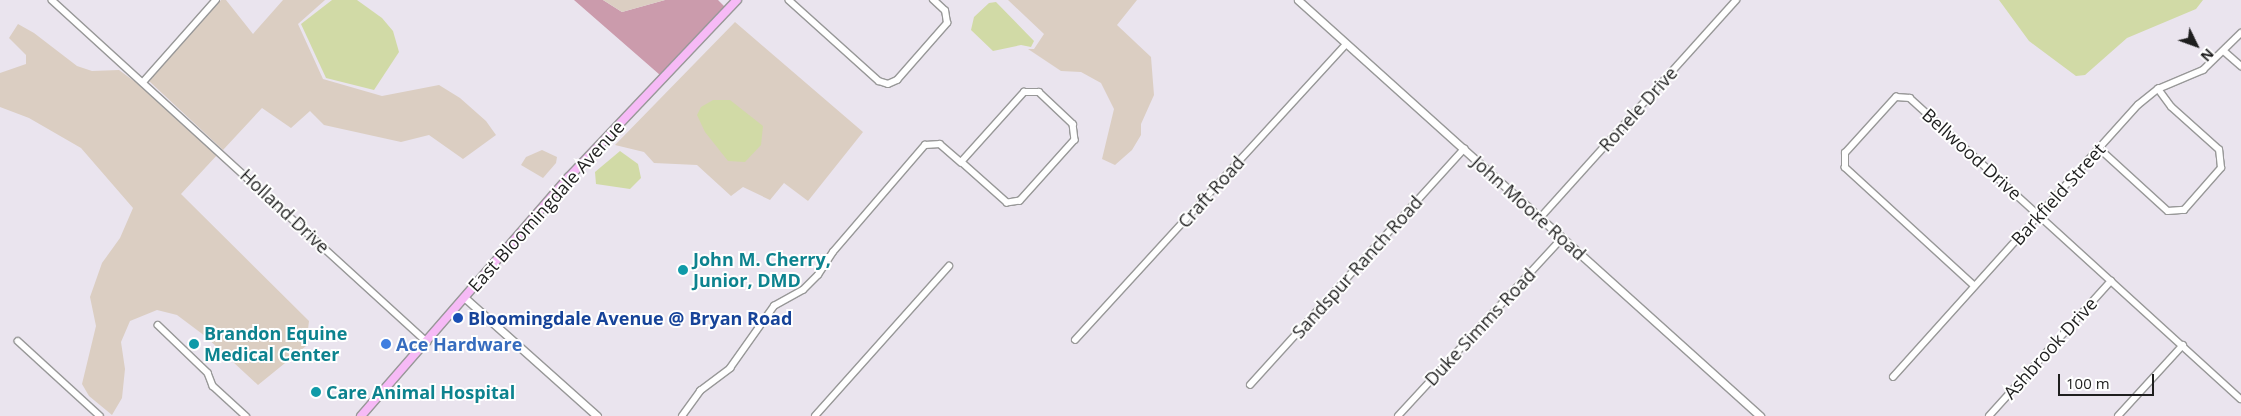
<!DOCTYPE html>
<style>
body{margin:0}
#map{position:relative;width:2241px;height:416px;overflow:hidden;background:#eae4ee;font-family:"Open Sans",sans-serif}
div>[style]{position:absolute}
.forest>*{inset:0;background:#cb9bac}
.wetland>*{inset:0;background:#dbcec2}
.water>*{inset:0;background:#d1daa6}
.roads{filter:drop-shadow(1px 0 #989898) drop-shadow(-1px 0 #989898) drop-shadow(0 1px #989898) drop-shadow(0 -1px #989898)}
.minor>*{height:5.5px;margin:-2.75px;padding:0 2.75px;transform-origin:2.75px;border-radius:2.75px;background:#fff}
.tertiary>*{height:7px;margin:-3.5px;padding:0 3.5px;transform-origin:3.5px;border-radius:3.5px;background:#fff}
.secondary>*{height:8px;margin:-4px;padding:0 4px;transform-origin:4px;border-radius:4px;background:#f6baf6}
.dots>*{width:14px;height:14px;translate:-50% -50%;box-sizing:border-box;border:2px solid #fff;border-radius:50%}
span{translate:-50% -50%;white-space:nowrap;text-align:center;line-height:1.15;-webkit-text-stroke:4px #fff;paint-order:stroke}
.street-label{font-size:18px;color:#1e1e1e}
.culture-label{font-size:18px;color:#0d838f;font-weight:700}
.left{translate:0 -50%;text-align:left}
.transit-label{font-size:18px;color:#164399;font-weight:700}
.shop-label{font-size:18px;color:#366cbe;font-weight:700}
.north{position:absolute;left:2171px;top:20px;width:50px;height:50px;-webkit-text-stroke:4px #fff;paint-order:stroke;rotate:132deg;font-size:14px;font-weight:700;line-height:20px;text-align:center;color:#1e1e1e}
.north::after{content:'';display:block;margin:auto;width:18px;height:22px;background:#1e1e1e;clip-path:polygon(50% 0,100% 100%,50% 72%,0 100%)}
.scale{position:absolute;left:2058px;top:374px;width:96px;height:22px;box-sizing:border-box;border:2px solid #1e1e1e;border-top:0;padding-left:6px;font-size:15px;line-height:18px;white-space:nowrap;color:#1e1e1e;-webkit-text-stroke:4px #fff;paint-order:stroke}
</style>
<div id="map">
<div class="forest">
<i style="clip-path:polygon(574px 0,603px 0,622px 12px,665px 0,718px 0,725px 7px,660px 75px)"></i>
</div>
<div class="wetland">
<i style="clip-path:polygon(221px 0,226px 0,253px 34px,283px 0,325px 0,298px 24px,323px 79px,382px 96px,439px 85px,460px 98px,486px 121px,496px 135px,463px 159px,429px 135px,401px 142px,324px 125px,310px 111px,291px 128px,262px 108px,223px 150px,149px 81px)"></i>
<i style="clip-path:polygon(603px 0,665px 0,622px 12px)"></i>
<i style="clip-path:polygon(1008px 0,1137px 0,1117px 25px,1151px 57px,1154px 95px,1141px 124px,1141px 135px,1132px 150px,1115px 165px,1102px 159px,1114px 109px,1101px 83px,1081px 72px,1061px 71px,1028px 49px,1034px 49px,1044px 34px)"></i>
<i style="clip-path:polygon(735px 22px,863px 132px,808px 201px,784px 183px,770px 200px,743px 187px,731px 196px,697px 165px,654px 163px,644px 152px,615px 145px)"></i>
<i style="clip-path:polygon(18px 24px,34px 33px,77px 66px,92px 71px,119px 70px,134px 81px,136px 79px,218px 154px,181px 194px,309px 321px,306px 346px,258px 385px,205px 336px,177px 315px,157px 310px,130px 321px,121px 342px,125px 369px,122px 398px,112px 415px,89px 396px,82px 384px,96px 326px,90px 297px,102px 263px,120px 238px,133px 208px,81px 148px,29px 118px,0 107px,0 73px,26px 64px,26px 55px,9px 38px)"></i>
<i style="clip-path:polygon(542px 150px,557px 157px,556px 163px,543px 178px,521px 165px,526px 157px)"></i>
</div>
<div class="water">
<i style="clip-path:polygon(332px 0,357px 0,382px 18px,393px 31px,399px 52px,374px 90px,326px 78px,301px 24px)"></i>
<i style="clip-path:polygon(1999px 0,2203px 0,2196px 9px,2127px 38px,2085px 75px,2076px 76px,2029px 41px)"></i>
<i style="clip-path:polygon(996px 2px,1034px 41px,1031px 47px,1021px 45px,993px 51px,971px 30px,974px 17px,989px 3px)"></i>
<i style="clip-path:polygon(713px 100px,730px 100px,763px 126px,761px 145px,745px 162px,728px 161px,705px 132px,697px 115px,701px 107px)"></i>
<i style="clip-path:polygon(620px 151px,638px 164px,641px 178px,630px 189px,596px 184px,595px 172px)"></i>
</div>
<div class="roads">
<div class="minor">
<i style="left:52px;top:0;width:508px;rotate:42.36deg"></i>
<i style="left:789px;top:0;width:121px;rotate:42deg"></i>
<i style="left:879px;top:81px;width:9px;rotate:18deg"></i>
<i style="left:888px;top:84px;width:10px;rotate:-24deg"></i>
<i style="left:897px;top:80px;width:76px;rotate:-48.7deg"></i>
<i style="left:947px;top:23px;width:12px;rotate:-99deg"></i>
<i style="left:945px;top:11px;width:16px;rotate:-137deg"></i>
<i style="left:2224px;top:51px;width:23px;rotate:41deg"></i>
<i style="left:144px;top:81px;width:108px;rotate:-48.4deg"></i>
<i style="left:1024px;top:92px;width:15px"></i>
<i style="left:1039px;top:92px;width:47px;rotate:43.3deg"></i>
<i style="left:1073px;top:124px;width:16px;rotate:83deg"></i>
<i style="left:1075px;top:140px;width:82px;rotate:132deg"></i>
<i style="left:1020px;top:201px;width:13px;rotate:171deg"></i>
<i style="left:1007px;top:203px;width:62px;rotate:-138.3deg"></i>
<i style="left:961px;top:162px;width:94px;rotate:-48deg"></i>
<i style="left:2099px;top:148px;width:93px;rotate:42.4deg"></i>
<i style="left:2168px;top:211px;width:16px;rotate:-4deg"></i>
<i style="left:2184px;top:210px;width:56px;rotate:-48.6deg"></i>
<i style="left:2221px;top:168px;width:18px;rotate:-96deg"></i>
<i style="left:2219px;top:150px;width:64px;rotate:-138.1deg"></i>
<i style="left:2171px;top:107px;width:22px;rotate:-126deg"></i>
<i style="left:1540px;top:218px;width:293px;rotate:-48deg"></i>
<i style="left:1974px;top:286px;width:175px;rotate:-137.5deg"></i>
<i style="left:1845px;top:168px;width:15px;rotate:-90deg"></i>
<i style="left:1845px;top:153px;width:76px;rotate:-47.7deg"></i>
<i style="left:1896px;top:97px;width:14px;rotate:4deg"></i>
<i style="left:1910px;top:98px;width:447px;rotate:42.3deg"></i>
<i style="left:158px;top:325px;width:69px;rotate:43.8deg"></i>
<i style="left:208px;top:373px;width:14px;rotate:69deg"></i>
<i style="left:213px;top:386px;width:45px;rotate:42.3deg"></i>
<i style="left:1075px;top:340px;width:401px;rotate:-47.5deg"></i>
<i style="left:18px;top:341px;width:111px;rotate:42.4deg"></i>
<i style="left:1893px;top:377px;width:366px;rotate:-48deg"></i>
<i style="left:2138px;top:105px;width:26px;rotate:-39deg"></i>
<i style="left:2158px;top:89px;width:49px;rotate:-22.9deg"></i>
<i style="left:2203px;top:70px;width:53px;rotate:-44.2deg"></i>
<i style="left:1250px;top:385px;width:319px;rotate:-47.8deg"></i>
<i style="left:682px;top:416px;width:31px;rotate:-54deg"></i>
<i style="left:700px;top:391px;width:38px;rotate:-37deg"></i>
<i style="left:730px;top:368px;width:76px;rotate:-54.6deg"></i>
<i style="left:774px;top:306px;width:33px;rotate:-29deg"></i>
<i style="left:803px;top:290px;width:21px;rotate:-45deg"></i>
<i style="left:818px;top:275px;width:27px;rotate:-57deg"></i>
<i style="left:833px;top:252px;width:141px;rotate:-49.3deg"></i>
<i style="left:925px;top:145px;width:15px;rotate:-4deg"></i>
<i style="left:940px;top:144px;width:28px;rotate:41deg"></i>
<i style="left:815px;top:416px;width:201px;rotate:-48.2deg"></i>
<i style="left:1398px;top:416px;width:242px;rotate:-47.3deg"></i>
<i style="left:1989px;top:416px;width:182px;rotate:-47.9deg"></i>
<i style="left:2118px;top:416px;width:96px;rotate:-47.5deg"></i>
</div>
<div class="tertiary">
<i style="left:1298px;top:0;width:622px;rotate:42deg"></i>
<i style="left:465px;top:298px;width:177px;rotate:41.8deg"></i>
</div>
<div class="secondary">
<i style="left:361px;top:416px;width:317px;rotate:-49deg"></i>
<i style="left:569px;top:177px;width:244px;rotate:-46.5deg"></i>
</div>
</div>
<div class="dots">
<i style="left:683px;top:270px;background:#0f9aa8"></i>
<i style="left:458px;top:318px;background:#1a4fb4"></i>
<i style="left:194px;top:344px;background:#0f9aa8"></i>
<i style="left:386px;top:344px;background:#3f7fe0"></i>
<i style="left:316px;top:392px;background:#0f9aa8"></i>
</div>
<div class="street-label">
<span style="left:1638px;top:109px;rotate:-48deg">Ronele Drive</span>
<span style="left:1972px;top:154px;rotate:42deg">Bellwood Drive</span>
<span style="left:1211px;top:192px;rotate:-48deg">Craft Road</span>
<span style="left:2058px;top:194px;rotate:-48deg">Barkfield Street</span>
<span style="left:546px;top:206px;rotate:-48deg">East Bloomingdale Avenue</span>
<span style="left:1529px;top:208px;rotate:42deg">John Moore Road</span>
<span style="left:285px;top:211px;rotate:43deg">Holland Drive</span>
<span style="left:1357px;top:267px;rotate:-48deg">Sandspur Ranch Road</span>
<span style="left:1480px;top:327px;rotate:-47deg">Duke Simms Road</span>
<span style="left:2050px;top:348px;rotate:-48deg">Ashbrook Drive</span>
</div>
<div class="culture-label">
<span class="left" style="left:693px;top:270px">John M. Cherry,<br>Junior, DMD</span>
<span class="left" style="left:204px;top:344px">Brandon Equine<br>Medical Center</span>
<span class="left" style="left:326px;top:392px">Care Animal Hospital</span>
</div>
<div class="transit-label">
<span class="left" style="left:468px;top:318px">Bloomingdale Avenue @ Bryan Road</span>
</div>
<div class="shop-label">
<span class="left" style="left:396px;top:344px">Ace Hardware</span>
</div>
<div class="north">N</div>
<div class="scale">100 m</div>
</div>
